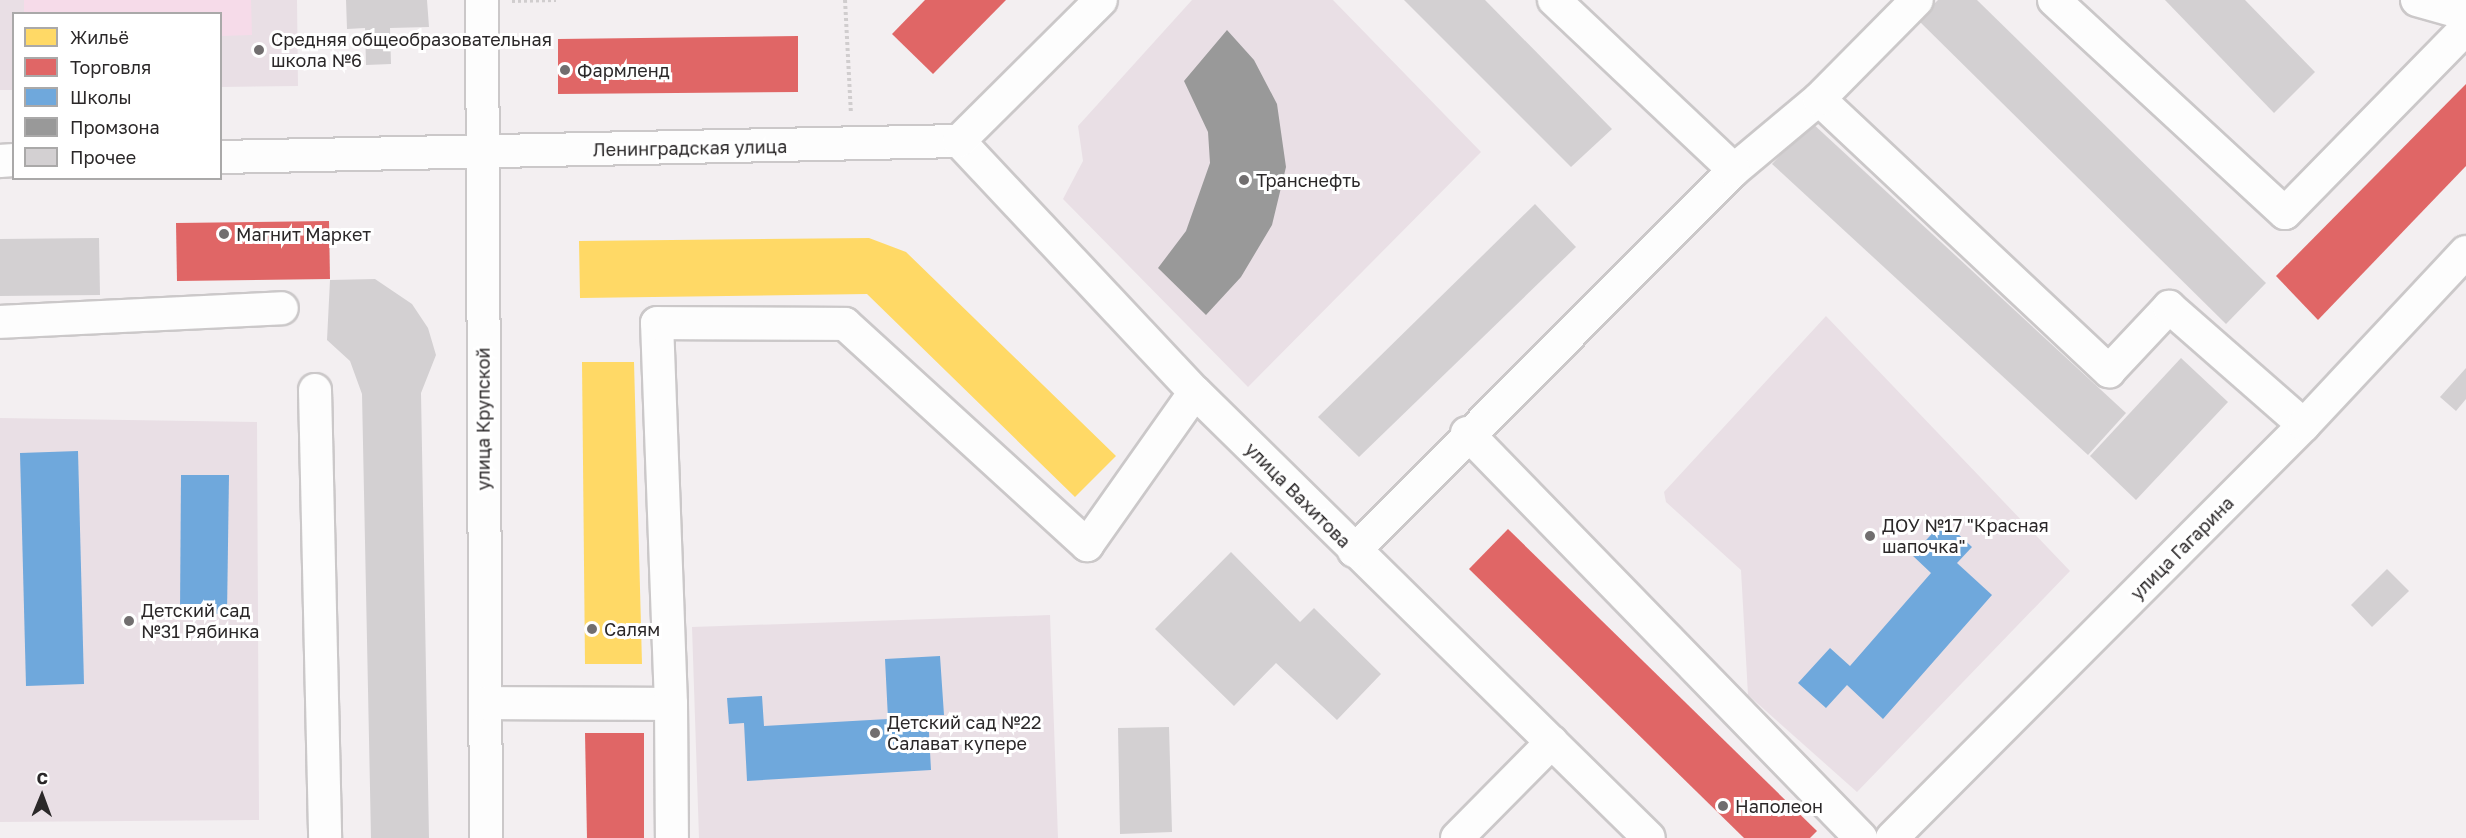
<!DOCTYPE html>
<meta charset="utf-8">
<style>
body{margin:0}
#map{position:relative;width:2466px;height:838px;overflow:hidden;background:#f3eff1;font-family:"Golos Text",sans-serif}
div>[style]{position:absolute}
.built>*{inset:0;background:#e9dfe5}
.green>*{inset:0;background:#f6dbe9}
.homes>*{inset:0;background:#ffd966}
.shops>*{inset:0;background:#e06666}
.schools>*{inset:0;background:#6fa8dc}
.industry>*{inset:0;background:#999}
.building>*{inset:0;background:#d3d0d2}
.path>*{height:4px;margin-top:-2px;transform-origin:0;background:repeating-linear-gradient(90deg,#d0cdce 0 3px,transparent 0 6px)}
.roads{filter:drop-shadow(2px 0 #cbc8c9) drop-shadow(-2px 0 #cbc8c9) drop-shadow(0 2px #cbc8c9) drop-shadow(0 -2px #cbc8c9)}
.minor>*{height:32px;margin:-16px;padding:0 16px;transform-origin:16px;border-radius:16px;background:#fdfdfd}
.dots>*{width:16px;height:16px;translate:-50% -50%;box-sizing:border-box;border:3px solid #fff;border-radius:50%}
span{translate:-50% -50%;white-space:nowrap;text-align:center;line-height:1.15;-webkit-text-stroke:6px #fff;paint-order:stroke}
.poi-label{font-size:18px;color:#2b2829}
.left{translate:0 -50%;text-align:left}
.street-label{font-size:18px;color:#2b2829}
.legend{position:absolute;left:12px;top:12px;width:210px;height:168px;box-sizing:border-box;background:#fff;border:2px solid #aaa9a9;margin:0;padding:8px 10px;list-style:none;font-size:18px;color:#2b2829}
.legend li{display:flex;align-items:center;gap:12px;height:30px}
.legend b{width:30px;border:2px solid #aaa9a9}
.north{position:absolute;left:12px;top:766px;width:60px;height:60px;-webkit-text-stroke:4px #fff;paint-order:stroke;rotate:1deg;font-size:16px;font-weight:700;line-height:24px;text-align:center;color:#2b2829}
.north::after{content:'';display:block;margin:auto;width:21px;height:27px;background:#2b2829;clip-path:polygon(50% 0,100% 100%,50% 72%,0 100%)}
</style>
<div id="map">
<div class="built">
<i style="clip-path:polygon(0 0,297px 0,298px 86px,221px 87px,220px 14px,14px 14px,13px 90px,0 90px)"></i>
<i style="clip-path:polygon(1192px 0,1333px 0,1481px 152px,1248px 387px,1063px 199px,1083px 161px,1078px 126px)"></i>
<i style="clip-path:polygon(1826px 316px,2070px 571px,1857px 792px,1748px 695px,1741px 570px,1666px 502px,1664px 492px)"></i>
<i style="clip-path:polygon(0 418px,257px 422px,259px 820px,0 822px)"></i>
<i style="clip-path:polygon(1050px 615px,1058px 838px,699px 838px,692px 627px)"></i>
</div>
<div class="green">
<i style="clip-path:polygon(24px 0,251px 0,252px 35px,221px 36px,220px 14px,24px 13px)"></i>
</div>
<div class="homes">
<i style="clip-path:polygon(869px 238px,906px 252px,1116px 456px,1075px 497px,867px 294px,580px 298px,579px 241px)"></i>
<i style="clip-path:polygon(582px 362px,634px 362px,642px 664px,585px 664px)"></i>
</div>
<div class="shops">
<i style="clip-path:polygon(925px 0,1006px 0,933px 74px,892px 34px)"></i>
<i style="clip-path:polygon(798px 36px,798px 92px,558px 94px,558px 39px)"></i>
<i style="clip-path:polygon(2466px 84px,2466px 166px,2318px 320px,2276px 276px)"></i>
<i style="clip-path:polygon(329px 221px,330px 279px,177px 281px,176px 223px)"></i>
<i style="clip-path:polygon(1508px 529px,1817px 831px,1810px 838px,1744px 838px,1469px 569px)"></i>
<i style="clip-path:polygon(585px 733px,644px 733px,644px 838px,587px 838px)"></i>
</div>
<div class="schools">
<i style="clip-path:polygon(78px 451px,84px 684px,26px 686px,20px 453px)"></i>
<i style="clip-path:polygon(181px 475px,229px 475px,227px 614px,180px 613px)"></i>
<i style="clip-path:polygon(1944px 521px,1972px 547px,1957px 563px,1992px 595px,1883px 719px,1847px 685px,1826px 708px,1798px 683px,1830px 648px,1850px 666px,1931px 573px,1912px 555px)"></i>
<i style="clip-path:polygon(940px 656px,944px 715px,928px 715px,931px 770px,747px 781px,744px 723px,729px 724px,727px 698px,762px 696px,764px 726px,888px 719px,885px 659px)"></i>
</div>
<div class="industry">
<i style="clip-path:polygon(1227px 30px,1254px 60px,1277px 104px,1286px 167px,1272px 225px,1241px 277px,1206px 315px,1158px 268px,1186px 231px,1210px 163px,1208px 132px,1184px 81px)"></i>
</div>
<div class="building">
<i style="clip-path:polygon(346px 0,427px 0,429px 27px,390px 28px,391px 64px,366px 65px,365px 28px,347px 29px)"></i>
<i style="clip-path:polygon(1404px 0,1485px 0,1612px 129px,1571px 167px)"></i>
<i style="clip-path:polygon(1938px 0,1977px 0,2266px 283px,2226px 324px,1918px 20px)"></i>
<i style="clip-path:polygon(2165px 0,2245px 0,2315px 72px,2274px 113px)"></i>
<i style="clip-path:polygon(1811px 122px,2126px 413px,2088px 455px,1772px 164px)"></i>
<i style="clip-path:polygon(1535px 204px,1576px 247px,1359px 457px,1318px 417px)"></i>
<i style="clip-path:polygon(99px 238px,100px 295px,0 296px,0 239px)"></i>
<i style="clip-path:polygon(375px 279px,412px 304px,428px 328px,436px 355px,421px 393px,429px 838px,371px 838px,362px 394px,350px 361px,327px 340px,330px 280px)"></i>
<i style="clip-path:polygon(2181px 358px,2228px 402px,2136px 500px,2090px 456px)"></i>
<i style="clip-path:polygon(2466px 368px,2466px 399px,2456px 411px,2440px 397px)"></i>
<i style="clip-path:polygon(1231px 552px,1300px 622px,1314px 608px,1381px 674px,1337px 720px,1276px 663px,1234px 706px,1155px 629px)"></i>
<i style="clip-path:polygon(2387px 569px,2409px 591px,2372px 627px,2351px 605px)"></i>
<i style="clip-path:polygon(1169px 727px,1172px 832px,1120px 834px,1118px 728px)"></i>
</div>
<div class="path">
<i style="left:845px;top:0;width:113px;rotate:87deg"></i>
<i style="left:512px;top:1px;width:44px;rotate:-1.3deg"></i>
</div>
<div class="roads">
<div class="minor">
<i style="left:482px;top:0;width:838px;rotate:89.73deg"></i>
<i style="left:2054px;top:0;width:314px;rotate:42.7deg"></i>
<i style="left:2285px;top:213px;width:259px;rotate:-45.6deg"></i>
<i style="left:2417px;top:0;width:51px;rotate:15.9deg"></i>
<i style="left:1819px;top:99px;width:398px;rotate:43.2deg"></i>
<i style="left:2109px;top:371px;width:88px;rotate:-46.8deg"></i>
<i style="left:2169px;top:307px;width:179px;rotate:41.2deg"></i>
<i style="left:959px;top:141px;width:345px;rotate:46.8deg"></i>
<i style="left:1195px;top:392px;width:636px;rotate:44.49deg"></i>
<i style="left:220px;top:157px;width:739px;rotate:-1.24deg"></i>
<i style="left:959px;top:141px;width:200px;rotate:-44.8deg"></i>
<i style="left:0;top:161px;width:14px;rotate:-4deg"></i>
<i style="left:1734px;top:170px;width:111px;rotate:-39.9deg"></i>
<i style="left:1819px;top:99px;width:139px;rotate:-45.3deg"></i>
<i style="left:0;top:322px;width:282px;rotate:-2.8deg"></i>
<i style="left:315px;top:390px;width:448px;rotate:88.7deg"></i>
<i style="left:1467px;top:433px;width:565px;rotate:45.79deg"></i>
<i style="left:1354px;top:551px;width:538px;rotate:-45.08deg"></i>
<i style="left:1734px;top:170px;width:248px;rotate:-136.6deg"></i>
<i style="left:485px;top:703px;width:186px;rotate:0.3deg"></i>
<i style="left:671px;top:704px;width:134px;rotate:89.6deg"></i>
<i style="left:671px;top:704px;width:381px;rotate:-92.1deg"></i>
<i style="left:657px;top:323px;width:188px;rotate:0.3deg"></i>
<i style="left:845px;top:324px;width:328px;rotate:42.4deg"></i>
<i style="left:1087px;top:545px;width:187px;rotate:-54.8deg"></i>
<i style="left:1457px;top:838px;width:135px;rotate:-45.3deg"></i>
<i style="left:1892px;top:838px;width:583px;rotate:-45.07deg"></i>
<i style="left:2304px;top:425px;width:237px;rotate:-46.9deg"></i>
</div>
</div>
<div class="dots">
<i style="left:259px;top:50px;background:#716e6f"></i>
<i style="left:565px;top:70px;background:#716e6f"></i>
<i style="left:1244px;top:180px;background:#716e6f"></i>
<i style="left:224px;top:234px;background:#716e6f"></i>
<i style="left:1870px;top:536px;background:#716e6f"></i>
<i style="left:129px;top:621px;background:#716e6f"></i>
<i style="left:592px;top:629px;background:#716e6f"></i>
<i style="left:875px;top:733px;background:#716e6f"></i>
<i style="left:1723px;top:806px;background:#716e6f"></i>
</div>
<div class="poi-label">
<span class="left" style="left:271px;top:50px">Средняя общеобразовательная<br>школа №6</span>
<span class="left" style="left:577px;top:70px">Фармленд</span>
<span class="left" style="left:1256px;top:180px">Транснефть</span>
<span class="left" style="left:236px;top:234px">Магнит Маркет</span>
<span class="left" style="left:1882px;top:536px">ДОУ №17 "Красная<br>шапочка"</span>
<span class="left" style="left:141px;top:621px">Детский сад<br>№31 Рябинка</span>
<span class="left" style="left:604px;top:629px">Салям</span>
<span class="left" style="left:887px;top:733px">Детский сад №22<br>Салават купере</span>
<span class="left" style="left:1735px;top:806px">Наполеон</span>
</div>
<div class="street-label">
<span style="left:690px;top:148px;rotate:-1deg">Ленинградская улица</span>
<span style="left:483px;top:419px;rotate:-90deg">улица Крупской</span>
<span style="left:1298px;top:495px;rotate:45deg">улица Вахитова</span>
<span style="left:2182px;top:548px;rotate:-45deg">улица Гагарина</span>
</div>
<ul class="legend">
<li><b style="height:16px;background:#ffd966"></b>Жильё</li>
<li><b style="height:16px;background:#e06666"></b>Торговля</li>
<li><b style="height:16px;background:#6fa8dc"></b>Школы</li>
<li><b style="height:16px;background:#999"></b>Промзона</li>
<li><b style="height:16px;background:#d3d0d2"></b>Прочее</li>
</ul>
<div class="north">С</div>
</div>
